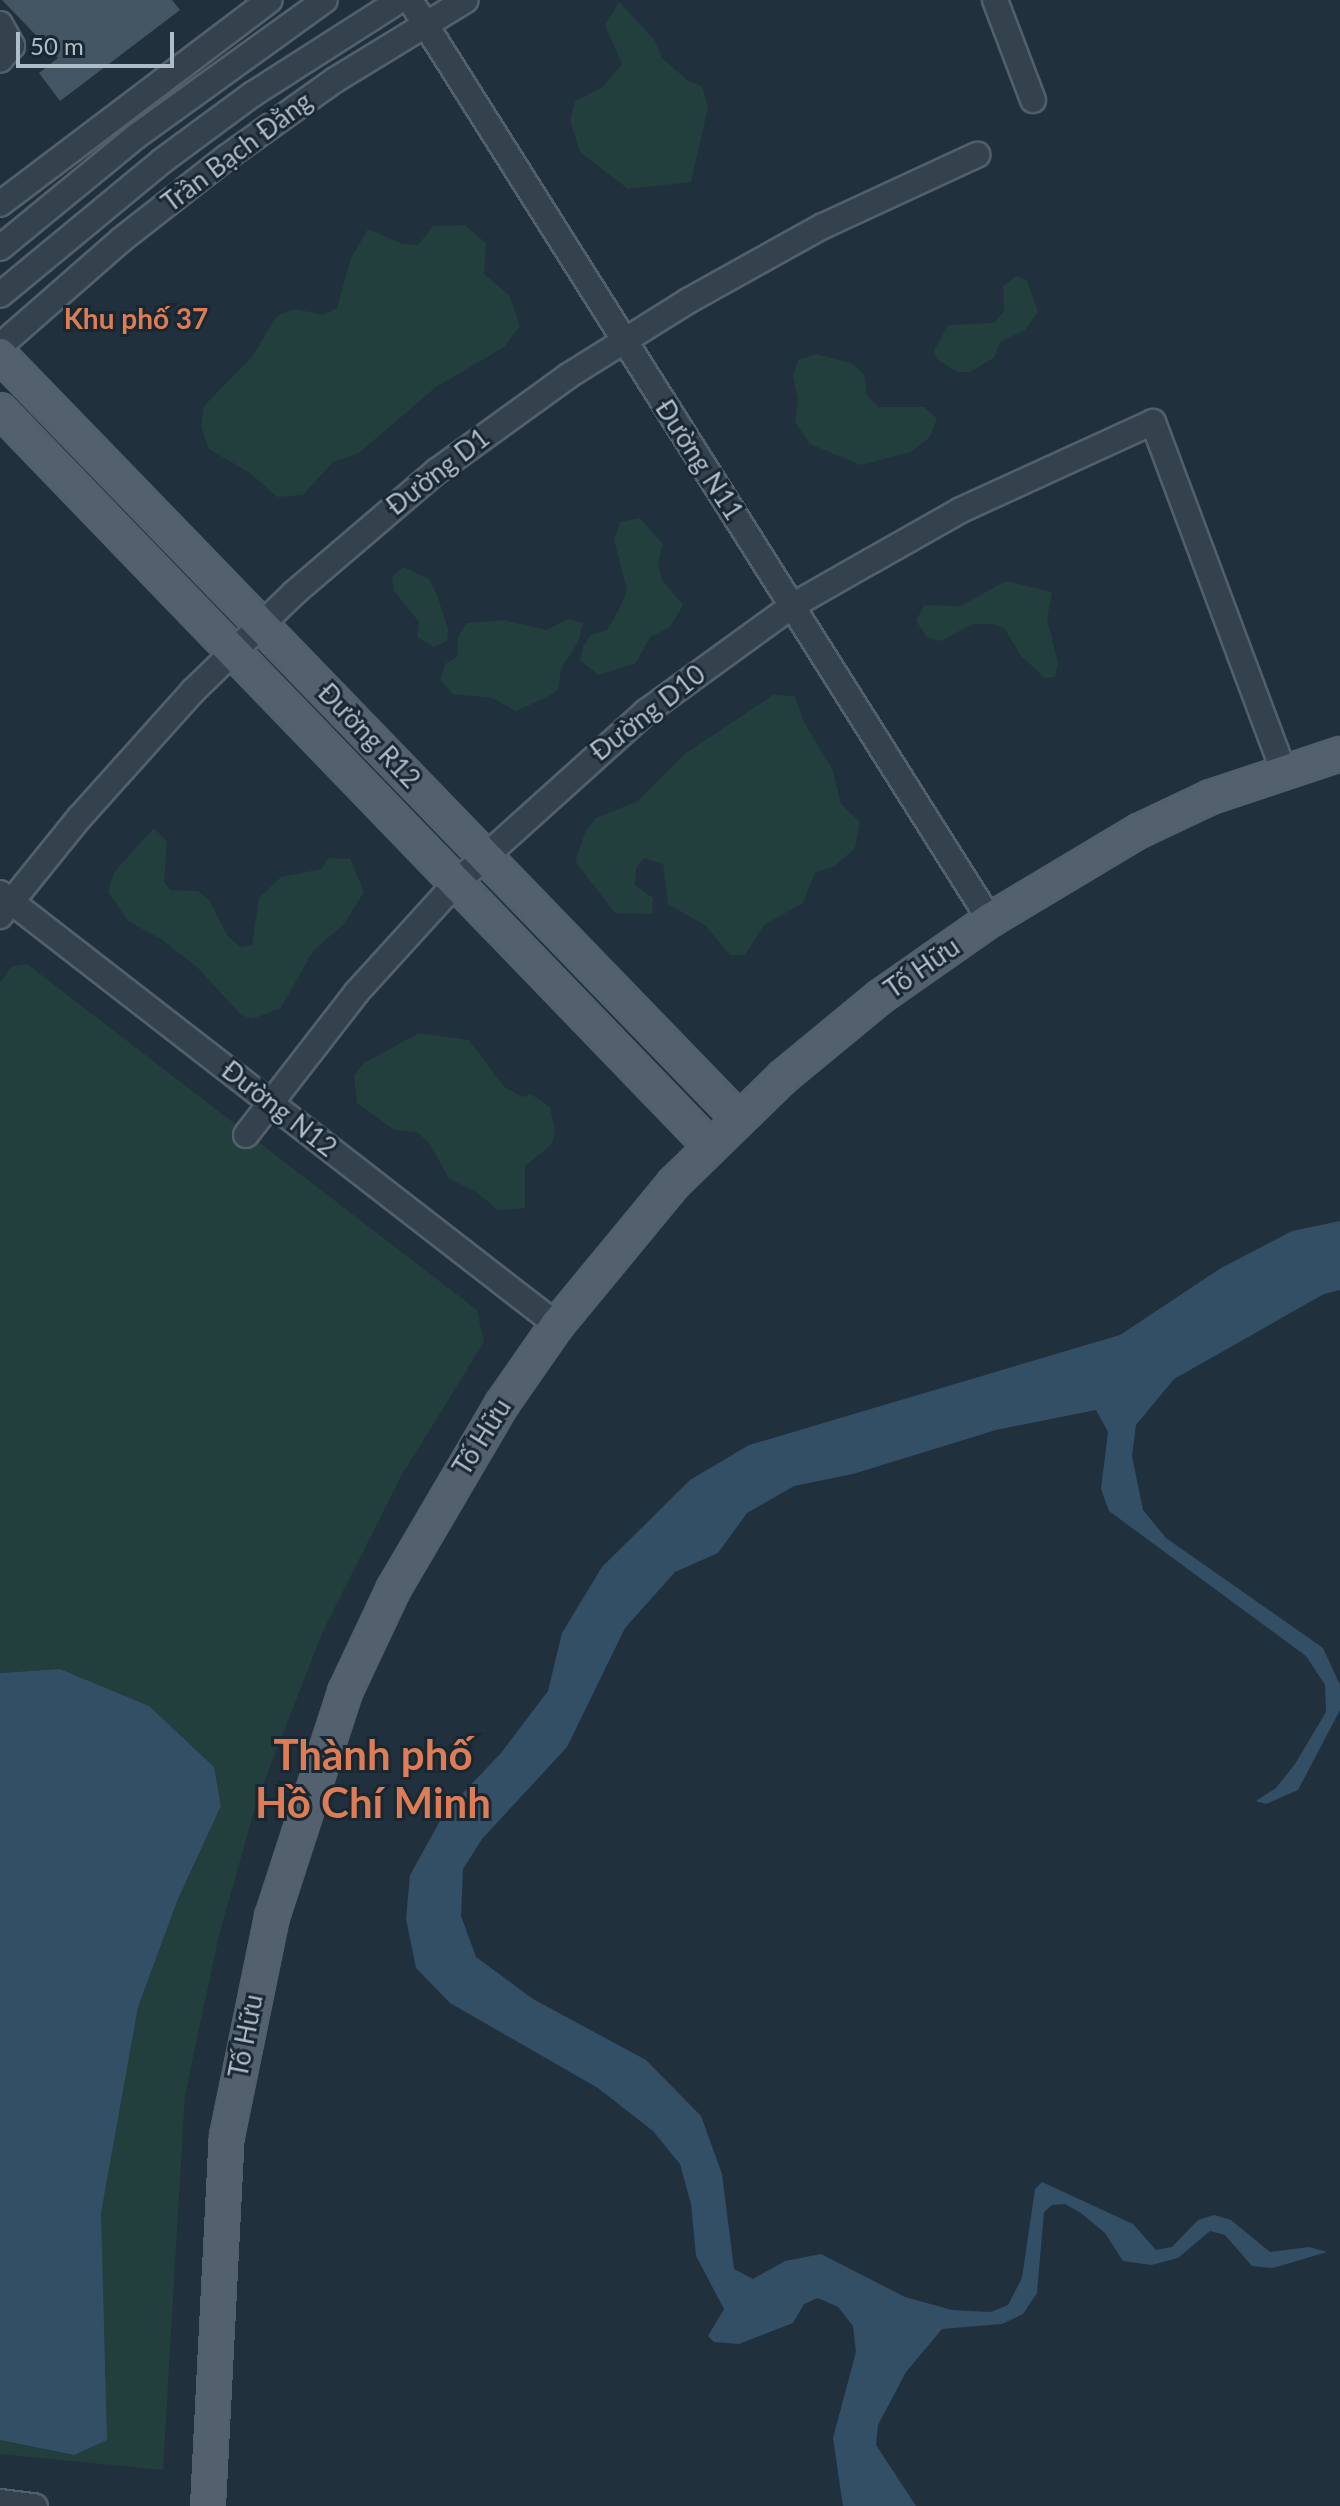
<!DOCTYPE html>
<meta charset="utf-8">
<style>
body{margin:0}
#map{position:relative;width:1340px;height:2506px;overflow:hidden;background:#20313d;font-family:Lato,sans-serif}
div>[style]{position:absolute}
.green>*{inset:0;background:#223e3d}
.water>*{inset:0;background:#324f66}
.building>*{inset:0;background:#445664}
.roads{filter:drop-shadow(2px 0 #52606b) drop-shadow(-2px 0 #52606b) drop-shadow(0 2px #52606b) drop-shadow(0 -2px #52606b)}
.minor>*{height:24px;margin:-12px;padding:0 12px;transform-origin:12px;border-radius:12px;background:#34424d}
.major>*{height:32px;margin:-16px;padding:0 16px;transform-origin:16px;border-radius:16px;background:#52616d}
span{translate:-50% -50%;white-space:nowrap;text-align:center;line-height:1.15;-webkit-text-stroke:6px #192732;paint-order:stroke}
.street-label{font-size:26px;color:#afbdc9}
.neighbourhood-label{font-size:28px;color:#de7d55;font-weight:700}
.town-label{font-size:42px;color:#de7d55;font-weight:700}
.scale{position:absolute;left:16px;top:32px;width:158px;height:36px;box-sizing:border-box;border:4px solid #afbdc9;border-top:0;padding-left:10px;font-size:24px;line-height:28px;white-space:nowrap;color:#afbdc9;-webkit-text-stroke:6px #192732;paint-order:stroke}
</style>
<div id="map">
<div class="green">
<i style="clip-path:polygon(619px 2px,654px 39px,662px 58px,688px 81px,702px 86px,708px 107px,691px 182px,628px 189px,580px 152px,570px 120px,575px 101px,603px 87px,622px 64px,605px 25px)"></i>
<i style="clip-path:polygon(464px 225px,486px 243px,484px 274px,509px 295px,520px 326px,504px 347px,436px 387px,359px 453px,333px 462px,303px 495px,277px 497px,250px 473px,209px 449px,201px 426px,204px 406px,252px 357px,277px 316px,295px 309px,323px 315px,337px 308px,351px 258px,368px 229px,402px 244px,418px 245px,433px 226px)"></i>
<i style="clip-path:polygon(1016px 276px,1027px 280px,1038px 312px,1025px 330px,1000px 342px,995px 357px,970px 372px,957px 372px,937px 359px,934px 351px,948px 325px,994px 323px,1004px 311px,1003px 286px)"></i>
<i style="clip-path:polygon(816px 354px,851px 363px,864px 374px,867px 395px,878px 407px,924px 407px,937px 418px,930px 437px,911px 452px,861px 465px,810px 444px,795px 422px,798px 400px,793px 376px,798px 360px)"></i>
<i style="clip-path:polygon(640px 518px,663px 544px,658px 562px,662px 580px,683px 605px,670px 627px,650px 637px,636px 663px,599px 675px,580px 661px,583px 647px,591px 635px,607px 630px,619px 609px,627px 590px,614px 540px,620px 522px)"></i>
<i style="clip-path:polygon(403px 567px,429px 579px,437px 595px,448px 629px,447px 641px,434px 647px,417px 637px,419px 622px,394px 591px,392px 577px)"></i>
<i style="clip-path:polygon(1006px 581px,1052px 592px,1047px 619px,1058px 663px,1055px 677px,1045px 678px,1021px 656px,1005px 629px,993px 624px,972px 624px,941px 641px,928px 638px,916px 621px,924px 605px,961px 606px)"></i>
<i style="clip-path:polygon(568px 619px,583px 623px,578px 642px,561px 669px,558px 690px,543px 699px,516px 711px,492px 698px,453px 694px,440px 680px,445px 664px,457px 657px,458px 637px,467px 623px,504px 620px,546px 630px)"></i>
<i style="clip-path:polygon(773px 695px,795px 696px,804px 722px,833px 771px,841px 804px,860px 822px,855px 848px,835px 866px,815px 873px,803px 903px,764px 925px,745px 955px,730px 955px,706px 926px,668px 904px,663px 864px,644px 858px,636px 868px,635px 885px,653px 898px,652px 914px,615px 913px,575px 861px,586px 830px,596px 818px,638px 801px,686px 753px)"></i>
<i style="clip-path:polygon(154px 828px,167px 841px,164px 882px,170px 890px,198px 891px,209px 900px,227px 935px,240px 947px,252px 945px,259px 898px,281px 877px,322px 869px,328px 858px,350px 859px,364px 892px,344px 924px,313px 951px,281px 1008px,252px 1019px,241px 1015px,198px 968px,161px 939px,128px 921px,108px 892px,114px 872px)"></i>
<i style="clip-path:polygon(27px 964px,477px 1310px,484px 1342px,400px 1478px,323px 1631px,258px 1797px,219px 1935px,185px 2095px,163px 2470px,0 2454px,0 2440px,73px 2455px,106px 2377px,99px 2301px,101px 2213px,117px 2104px,138px 2007px,178px 1899px,221px 1806px,214px 1767px,148px 1706px,60px 1669px,0 1673px,0 983px,12px 966px)"></i>
<i style="clip-path:polygon(419px 1033px,469px 1040px,504px 1087px,523px 1097px,531px 1094px,550px 1107px,555px 1132px,551px 1145px,525px 1166px,525px 1208px,498px 1210px,475px 1191px,449px 1179px,430px 1144px,417px 1132px,394px 1130px,357px 1103px,354px 1075px,364px 1063px)"></i>
</div>
<div class="water">
<i style="clip-path:polygon(1340px 1221px,1340px 1290px,1324px 1294px,1174px 1379px,1136px 1425px,1132px 1456px,1143px 1510px,1166px 1538px,1323px 1648px,1340px 1685px,1340px 1710px,1298px 1790px,1266px 1804px,1256px 1801px,1276px 1788px,1295px 1764px,1326px 1712px,1325px 1685px,1306px 1656px,1109px 1511px,1101px 1489px,1108px 1432px,1096px 1410px,996px 1430px,853px 1474px,794px 1486px,747px 1513px,718px 1553px,675px 1572px,625px 1628px,567px 1747px,482px 1839px,463px 1869px,461px 1916px,476px 1957px,533px 1999px,646px 2060px,701px 2116px,722px 2174px,734px 2269px,753px 2279px,785px 2261px,821px 2254px,905px 2297px,952px 2310px,991px 2312px,1008px 2305px,1022px 2278px,1035px 2189px,1042px 2182px,1133px 2224px,1156px 2250px,1172px 2247px,1198px 2220px,1214px 2215px,1231px 2220px,1270px 2252px,1309px 2247px,1327px 2252px,1273px 2268px,1252px 2266px,1225px 2235px,1210px 2231px,1178px 2258px,1151px 2265px,1123px 2261px,1105px 2233px,1081px 2213px,1065px 2204px,1052px 2205px,1044px 2212px,1037px 2293px,1023px 2314px,1002px 2324px,942px 2329px,906px 2372px,878px 2425px,876px 2445px,916px 2506px,843px 2506px,833px 2438px,856px 2352px,853px 2326px,838px 2307px,818px 2298px,804px 2304px,793px 2323px,739px 2344px,714px 2342px,708px 2336px,724px 2309px,696px 2256px,691px 2204px,680px 2164px,653px 2131px,598px 2088px,450px 2003px,416px 1968px,406px 1919px,410px 1875px,445px 1812px,501px 1753px,548px 1691px,562px 1633px,602px 1567px,690px 1480px,749px 1445px,1120px 1335px,1221px 1268px,1292px 1231px)"></i>
<i style="clip-path:polygon(60px 1669px,149px 1706px,214px 1767px,221px 1806px,178px 1899px,138px 2007px,101px 2213px,107px 2440px,74px 2455px,0 2440px,0 1673px)"></i>
</div>
<div class="building">
<i style="clip-path:polygon(2px 0,172px 0,180px 10px,60px 101px,39px 73px,58px 58px)"></i>
</div>
<div class="roads">
<div class="minor">
<i style="left:410px;top:0;width:1088px;rotate:57.77deg"></i>
<i style="left:995px;top:0;width:107px;rotate:69.2deg"></i>
<i style="left:0;top:24px;width:25px;rotate:61deg"></i>
<i style="left:12px;top:46px;width:18px;rotate:131deg"></i>
<i style="left:0;top:204px;width:338px;rotate:-37.1deg"></i>
<i style="left:0;top:248px;width:175px;rotate:-39.4deg"></i>
<i style="left:135px;top:137px;width:234px;rotate:-35.8deg"></i>
<i style="left:0;top:295px;width:210px;rotate:-39.6deg"></i>
<i style="left:162px;top:161px;width:113px;rotate:-36.4deg"></i>
<i style="left:253px;top:94px;width:174px;rotate:-32.6deg"></i>
<i style="left:0;top:346px;width:161px;rotate:-41.2deg"></i>
<i style="left:121px;top:240px;width:135px;rotate:-38.1deg"></i>
<i style="left:227px;top:157px;width:133px;rotate:-35.5deg"></i>
<i style="left:335px;top:80px;width:153px;rotate:-31.4deg"></i>
<i style="left:0;top:893px;width:705px;rotate:37.8deg"></i>
<i style="left:0;top:916px;width:127px;rotate:-51.1deg"></i>
<i style="left:80px;top:817px;width:169px;rotate:-48.1deg"></i>
<i style="left:193px;top:691px;width:141px;rotate:-44.1deg"></i>
<i style="left:294px;top:593px;width:188px;rotate:-40.5deg"></i>
<i style="left:437px;top:471px;width:162px;rotate:-35.9deg"></i>
<i style="left:568px;top:376px;width:142px;rotate:-32deg"></i>
<i style="left:688px;top:301px;width:154px;rotate:-29.1deg"></i>
<i style="left:823px;top:226px;width:170px;rotate:-24.8deg"></i>
<i style="left:246px;top:1135px;width:180px;rotate:-52.2deg"></i>
<i style="left:356px;top:993px;width:149px;rotate:-47.7deg"></i>
<i style="left:456px;top:883px;width:256px;rotate:-42deg"></i>
<i style="left:646px;top:712px;width:180px;rotate:-36deg"></i>
<i style="left:792px;top:606px;width:91px;rotate:-29.7deg"></i>
<i style="left:871px;top:561px;width:103px;rotate:-29.5deg"></i>
<i style="left:961px;top:510px;width:211px;rotate:-24.6deg"></i>
<i style="left:1153px;top:422px;width:371px;rotate:69.5deg"></i>
<i style="left:0;top:2502px;width:35px;rotate:7deg"></i>
</div>
<div class="major">
<i style="left:0;top:355px;width:1062px;rotate:45.95deg"></i>
<i style="left:0;top:410px;width:1023px;rotate:46.03deg"></i>
<i style="left:208px;top:2506px;width:370px;rotate:-87.1deg"></i>
<i style="left:227px;top:2136px;width:224px;rotate:-78.4deg"></i>
<i style="left:272px;top:1917px;width:237px;rotate:-72deg"></i>
<i style="left:345px;top:1692px;width:115px;rotate:-64.8deg"></i>
<i style="left:394px;top:1588px;width:213px;rotate:-59.6deg"></i>
<i style="left:502px;top:1404px;width:96px;rotate:-55.2deg"></i>
<i style="left:557px;top:1325px;width:184px;rotate:-50.5deg"></i>
<i style="left:674px;top:1183px;width:152px;rotate:-44.2deg"></i>
<i style="left:783px;top:1077px;width:126px;rotate:-39.5deg"></i>
<i style="left:880px;top:997px;width:134px;rotate:-35deg"></i>
<i style="left:990px;top:920px;width:174px;rotate:-30.9deg"></i>
<i style="left:1139px;top:831px;width:80px;rotate:-25.3deg"></i>
<i style="left:1211px;top:797px;width:136px;rotate:-18.4deg"></i>
</div>
</div>
<div class="street-label">
<span style="left:237px;top:152px;rotate:-37deg">Trần Bạch Đằng</span>
<span style="left:699px;top:460px;rotate:57deg">Đường N11</span>
<span style="left:438px;top:472px;rotate:-38deg">Đường D1</span>
<span style="left:648px;top:713px;rotate:-38deg">Đường D10</span>
<span style="left:369px;top:736px;rotate:46deg">Đường R12</span>
<span style="left:922px;top:968px;rotate:-35deg">Tố Hữu</span>
<span style="left:279px;top:1109px;rotate:38deg">Đường N12</span>
<span style="left:482px;top:1437px;rotate:-58deg">Tố Hữu</span>
<span style="left:246px;top:2036px;rotate:-79deg">Tố Hữu</span>
</div>
<div class="neighbourhood-label">
<span style="left:136px;top:318px">Khu phố 37</span>
</div>
<div class="town-label">
<span style="left:373px;top:1778px">Thành phố<br>Hồ Chí Minh</span>
</div>
<div class="scale">50 m</div>
</div>
